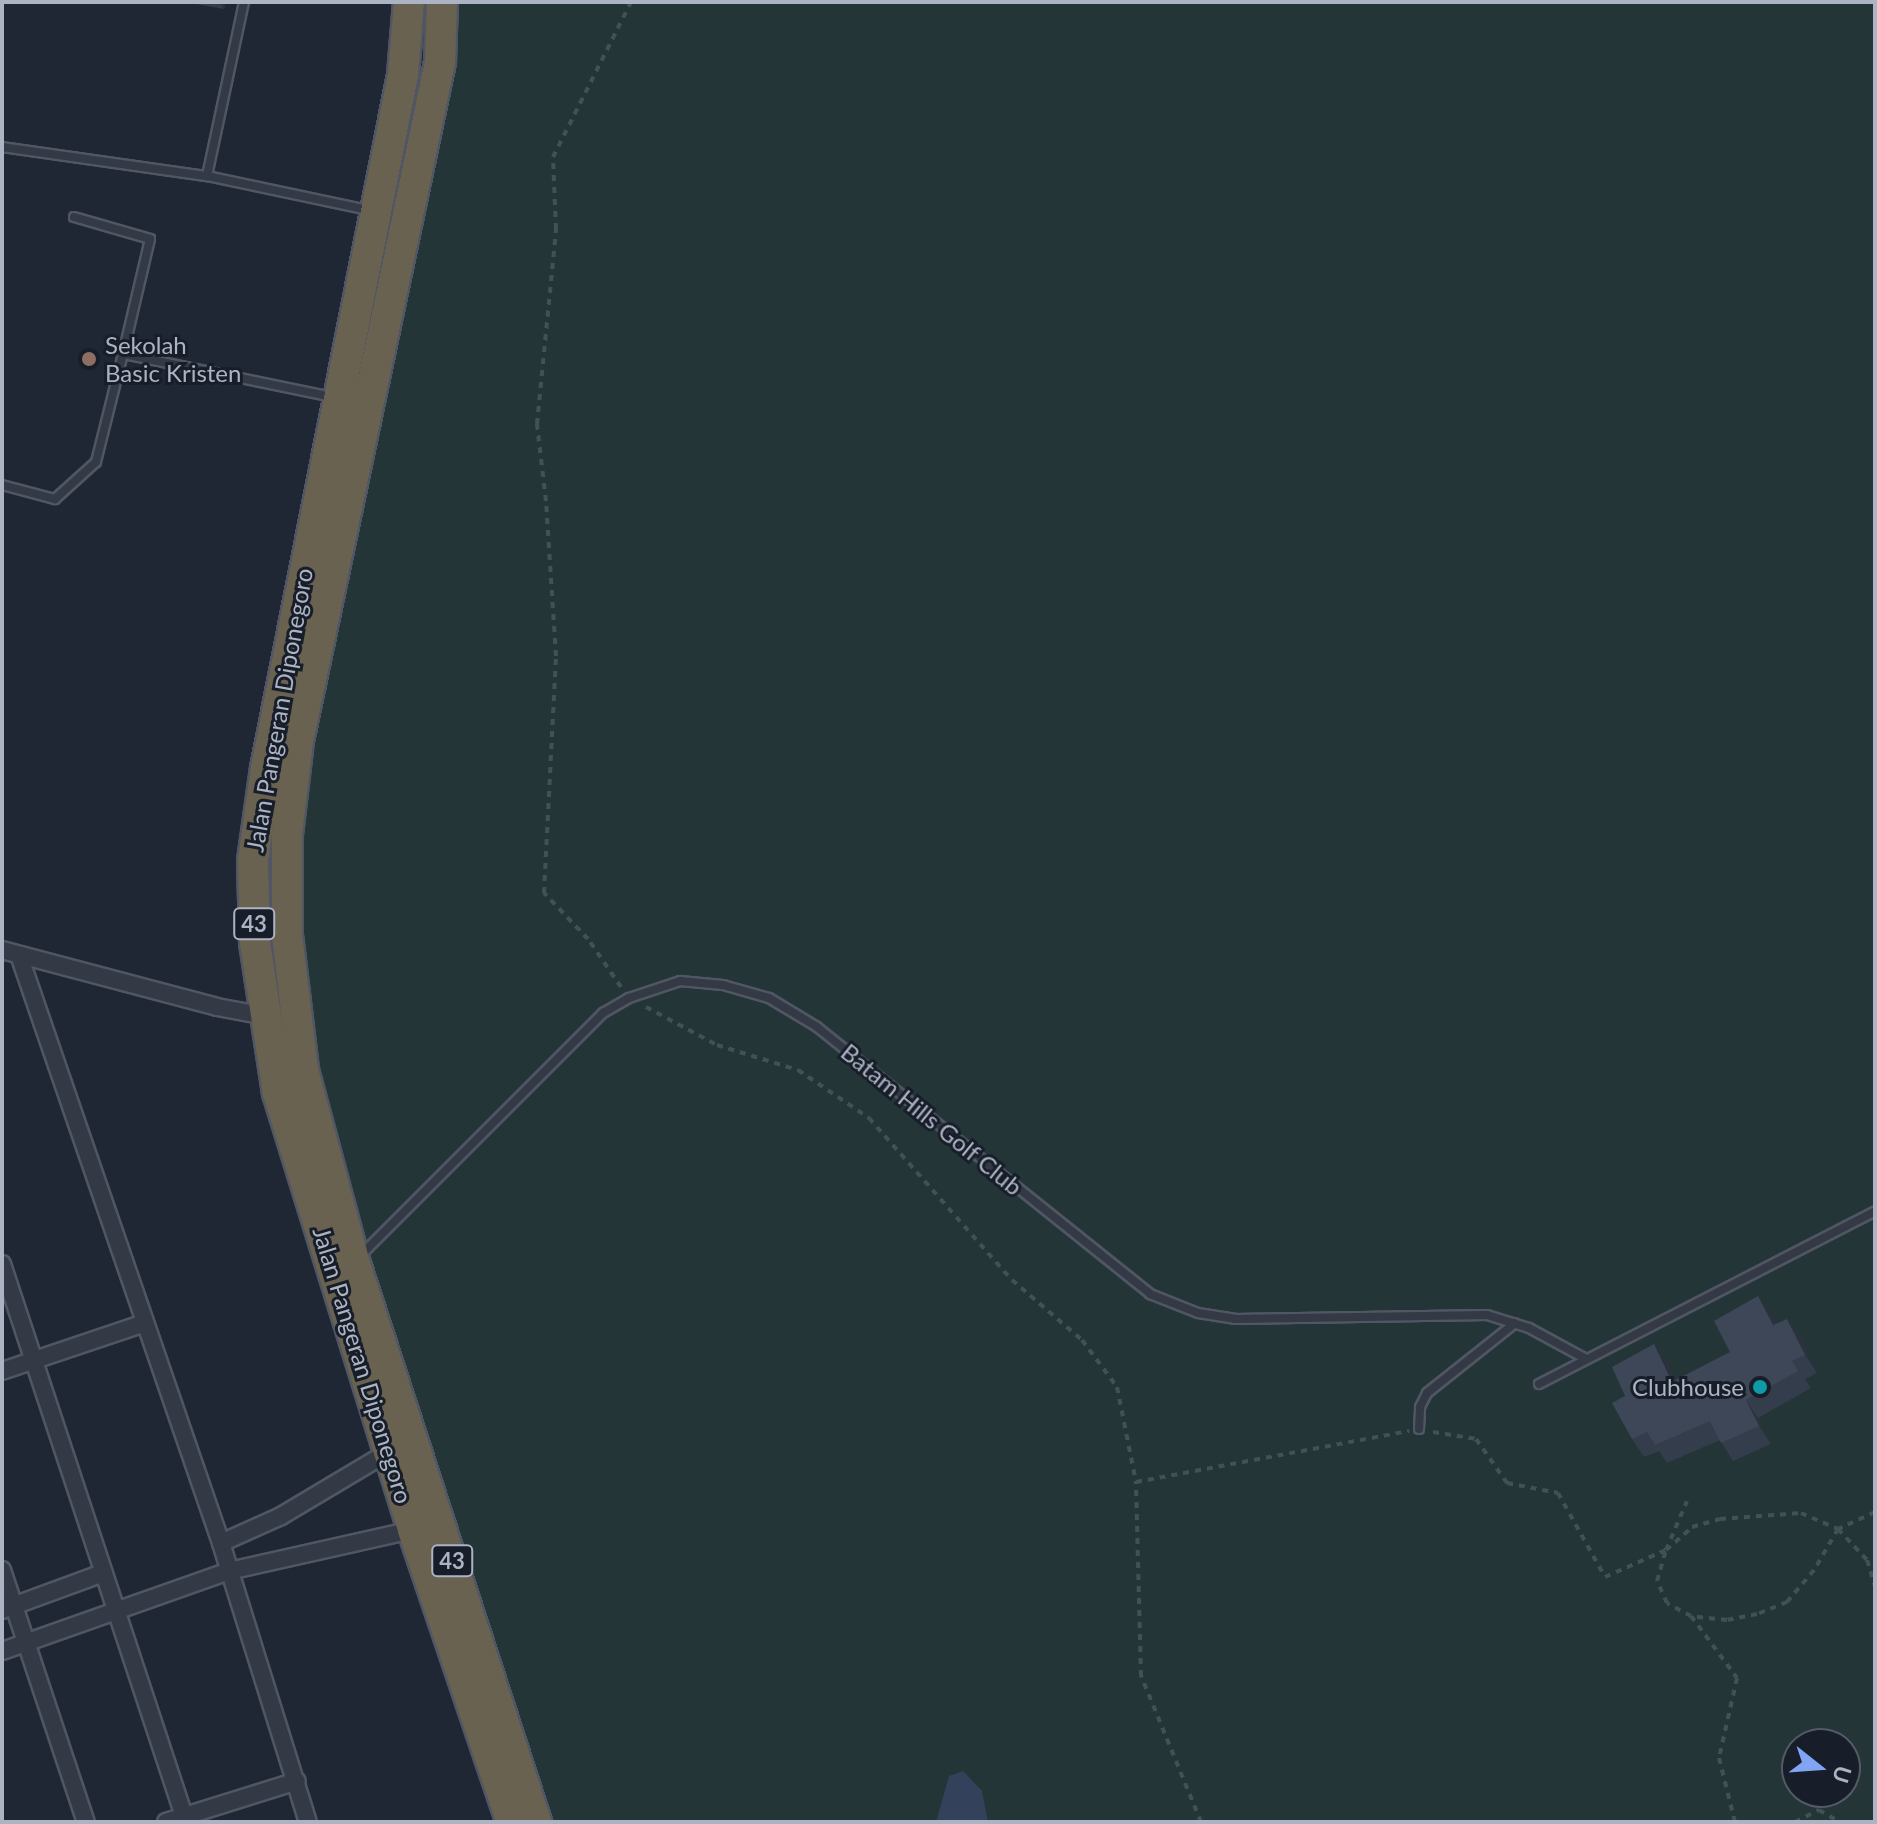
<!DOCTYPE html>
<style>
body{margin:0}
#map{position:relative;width:1877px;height:1824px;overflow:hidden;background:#1f2734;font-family:Lato,sans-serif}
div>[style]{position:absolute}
.green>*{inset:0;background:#243537}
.water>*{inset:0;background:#33415b}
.path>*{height:4px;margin-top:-2px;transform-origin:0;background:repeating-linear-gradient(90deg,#415155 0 6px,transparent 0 12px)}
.roads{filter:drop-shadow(2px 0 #505663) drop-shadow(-2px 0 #505663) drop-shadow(0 2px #505663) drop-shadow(0 -2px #505663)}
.lane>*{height:8px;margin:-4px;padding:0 4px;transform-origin:4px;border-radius:4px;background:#333945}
.street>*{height:16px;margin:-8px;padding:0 8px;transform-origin:8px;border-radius:8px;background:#333945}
.highway>*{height:30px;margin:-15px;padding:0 15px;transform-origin:15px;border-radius:15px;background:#6a6250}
.wall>*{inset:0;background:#343d4b}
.shaded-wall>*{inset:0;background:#2b323d}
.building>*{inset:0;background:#3d4757}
.dots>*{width:22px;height:22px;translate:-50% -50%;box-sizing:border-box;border:4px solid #181e29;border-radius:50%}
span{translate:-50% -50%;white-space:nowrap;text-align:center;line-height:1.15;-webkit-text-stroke:6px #181e29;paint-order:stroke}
.shield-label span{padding:2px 6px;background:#181e29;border:2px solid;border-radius:6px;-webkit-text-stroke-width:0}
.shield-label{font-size:22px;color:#acb3c2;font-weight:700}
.poi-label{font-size:24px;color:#acb3c2}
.left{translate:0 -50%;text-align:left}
.right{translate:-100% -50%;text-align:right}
.street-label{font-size:24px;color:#acb3c2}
.frame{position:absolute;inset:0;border:4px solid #acb3c2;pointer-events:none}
.north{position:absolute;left:1781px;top:1728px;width:80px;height:80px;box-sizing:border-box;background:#181e29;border:2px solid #535a66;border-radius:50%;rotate:107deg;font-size:22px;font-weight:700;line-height:32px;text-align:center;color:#acb3c2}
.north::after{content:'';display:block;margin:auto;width:28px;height:36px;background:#81a5f3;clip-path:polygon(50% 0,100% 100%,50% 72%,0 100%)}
</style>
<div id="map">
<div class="green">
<i style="clip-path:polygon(evenodd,431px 2px,1875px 2px,1875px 1822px,529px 1822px,415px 1474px,276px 931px,424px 93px,431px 2px,1797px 1744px,1845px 1744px,1845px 1792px,1797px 1792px,1797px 1744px)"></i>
</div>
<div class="water">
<i style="clip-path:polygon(963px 1771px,982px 1791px,988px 1822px,936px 1822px,949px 1776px)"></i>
</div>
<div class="path">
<i style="left:621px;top:987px;width:58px;rotate:-124.5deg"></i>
<i style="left:588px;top:939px;width:64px;rotate:-133.7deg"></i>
<i style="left:544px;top:893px;width:237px;rotate:-87.1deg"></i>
<i style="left:556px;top:656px;width:155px;rotate:-93.7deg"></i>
<i style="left:546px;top:501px;width:78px;rotate:-96.7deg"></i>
<i style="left:537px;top:424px;width:196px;rotate:-84.4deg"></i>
<i style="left:556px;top:229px;width:72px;rotate:-92.4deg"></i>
<i style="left:553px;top:157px;width:174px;rotate:-63.3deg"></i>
<i style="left:646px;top:1007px;width:81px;rotate:28.2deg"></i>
<i style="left:717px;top:1045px;width:85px;rotate:17.2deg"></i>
<i style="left:798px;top:1070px;width:86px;rotate:34.1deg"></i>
<i style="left:869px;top:1118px;width:216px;rotate:48.6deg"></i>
<i style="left:1012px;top:1280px;width:92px;rotate:40.6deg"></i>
<i style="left:1082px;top:1340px;width:59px;rotate:53.3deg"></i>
<i style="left:1117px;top:1387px;width:97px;rotate:78.7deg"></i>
<i style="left:1433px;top:1432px;width:44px;rotate:9.2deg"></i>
<i style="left:1476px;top:1439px;width:54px;rotate:54.8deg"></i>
<i style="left:1507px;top:1483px;width:52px;rotate:11.1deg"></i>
<i style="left:1558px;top:1493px;width:96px;rotate:60.8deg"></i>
<i style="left:1605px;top:1577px;width:67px;rotate:-23.9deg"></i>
<i style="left:1666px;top:1550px;width:53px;rotate:-66.8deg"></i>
<i style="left:1875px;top:1512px;width:41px;rotate:155.3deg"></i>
<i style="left:1838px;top:1529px;width:48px;rotate:120.3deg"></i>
<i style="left:1814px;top:1570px;width:42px;rotate:130.2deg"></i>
<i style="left:1787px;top:1602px;width:32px;rotate:158deg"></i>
<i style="left:1757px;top:1614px;width:31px;rotate:169deg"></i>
<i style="left:1727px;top:1620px;width:36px;rotate:-174deg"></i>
<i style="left:1691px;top:1616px;width:27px;rotate:-152deg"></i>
<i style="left:1667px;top:1603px;width:24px;rotate:-114deg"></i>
<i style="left:1657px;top:1581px;width:32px;rotate:-74deg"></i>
<i style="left:1666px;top:1550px;width:35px;rotate:-41deg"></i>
<i style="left:1692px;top:1527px;width:29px;rotate:-16deg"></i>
<i style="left:1720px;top:1519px;width:81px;rotate:-4.2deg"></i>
<i style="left:1801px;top:1513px;width:40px;rotate:23.4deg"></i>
<i style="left:1838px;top:1529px;width:42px;rotate:46.9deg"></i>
<i style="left:1867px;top:1560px;width:27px;rotate:73deg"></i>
<i style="left:1691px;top:1616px;width:77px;rotate:53.4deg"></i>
<i style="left:1737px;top:1678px;width:82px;rotate:102.7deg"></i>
<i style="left:1719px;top:1758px;width:66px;rotate:76deg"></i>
<i style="left:1201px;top:1822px;width:158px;rotate:-112.3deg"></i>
<i style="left:1141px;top:1676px;width:194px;rotate:-91.5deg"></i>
<i style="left:1136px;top:1482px;width:278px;rotate:-10.6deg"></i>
<i style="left:1795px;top:1822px;width:27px;rotate:-27deg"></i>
<i style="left:1819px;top:1810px;width:24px;rotate:30deg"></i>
</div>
<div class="roads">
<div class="lane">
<i style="left:244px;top:2px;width:178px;rotate:102deg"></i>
<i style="left:207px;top:176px;width:166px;rotate:11.9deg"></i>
<i style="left:2px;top:147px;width:207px;rotate:8.1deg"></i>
<i style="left:74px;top:217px;width:79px;rotate:16.1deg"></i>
<i style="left:150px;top:239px;width:118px;rotate:103.2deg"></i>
<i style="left:123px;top:354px;width:213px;rotate:11.6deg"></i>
<i style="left:2px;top:485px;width:55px;rotate:14.8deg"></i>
<i style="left:55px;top:499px;width:55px;rotate:-42.1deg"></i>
<i style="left:96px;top:462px;width:111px;rotate:-76deg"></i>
<i style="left:360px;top:1256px;width:344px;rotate:-45deg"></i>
<i style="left:603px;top:1013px;width:30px;rotate:-30deg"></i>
<i style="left:629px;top:998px;width:54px;rotate:-18.4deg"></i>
<i style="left:680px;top:981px;width:43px;rotate:5.3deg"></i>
<i style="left:723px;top:985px;width:48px;rotate:15.8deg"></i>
<i style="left:769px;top:998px;width:56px;rotate:31.1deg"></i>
<i style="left:817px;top:1027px;width:427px;rotate:38.7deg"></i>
<i style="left:1150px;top:1294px;width:52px;rotate:21.6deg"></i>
<i style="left:1198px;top:1313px;width:37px;rotate:9deg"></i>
<i style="left:1235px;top:1319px;width:252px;rotate:-0.9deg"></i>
<i style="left:1487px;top:1315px;width:44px;rotate:17.2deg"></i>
<i style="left:1529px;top:1328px;width:65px;rotate:28.5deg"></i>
<i style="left:1539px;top:1384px;width:378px;rotate:-27.2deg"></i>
<i style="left:1419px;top:1429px;width:22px;rotate:-87deg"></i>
<i style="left:1420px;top:1407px;width:16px;rotate:-63deg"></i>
<i style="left:1427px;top:1393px;width:112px;rotate:-38.5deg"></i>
</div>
<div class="street">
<i style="left:2px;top:950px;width:222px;rotate:14.8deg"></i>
<i style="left:217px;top:1007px;width:50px;rotate:10.4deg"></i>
<i style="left:19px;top:955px;width:622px;rotate:71.04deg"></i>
<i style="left:221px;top:1543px;width:292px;rotate:72.7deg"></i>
<i style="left:2px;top:1264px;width:588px;rotate:71.75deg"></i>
<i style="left:2px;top:1371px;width:151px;rotate:-18.6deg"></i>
<i style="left:221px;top:1543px;width:66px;rotate:-24.2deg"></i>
<i style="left:281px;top:1516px;width:127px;rotate:-30.8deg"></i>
<i style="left:2px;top:1570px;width:266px;rotate:71.6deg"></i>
<i style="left:2px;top:1610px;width:108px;rotate:-20.1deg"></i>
<i style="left:2px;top:1651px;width:241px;rotate:-19.4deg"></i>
<i style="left:229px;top:1571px;width:189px;rotate:-12.6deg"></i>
<i style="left:166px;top:1822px;width:137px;rotate:-17.4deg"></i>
</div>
<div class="highway">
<i style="left:409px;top:2px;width:73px;rotate:94.7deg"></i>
<i style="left:403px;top:75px;width:706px;rotate:101.18deg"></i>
<i style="left:266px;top:768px;width:94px;rotate:98deg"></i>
<i style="left:253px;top:861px;width:82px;rotate:88.6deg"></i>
<i style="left:255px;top:943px;width:152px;rotate:81.3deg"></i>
<i style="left:278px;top:1093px;width:457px;rotate:72.8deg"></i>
<i style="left:413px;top:1530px;width:308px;rotate:71.3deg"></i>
<i style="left:442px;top:2px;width:60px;rotate:91.9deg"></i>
<i style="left:440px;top:62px;width:694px;rotate:101.81deg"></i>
<i style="left:298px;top:741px;width:95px;rotate:96.7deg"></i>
<i style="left:287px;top:835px;width:100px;rotate:90deg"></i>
<i style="left:287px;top:935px;width:136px;rotate:83.2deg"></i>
<i style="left:303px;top:1070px;width:198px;rotate:75deg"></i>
<i style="left:354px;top:1261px;width:590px;rotate:72.03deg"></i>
</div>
</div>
<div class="wall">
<i style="clip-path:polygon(185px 2px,226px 2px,224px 9px)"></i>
<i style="clip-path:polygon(1771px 1314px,1776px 1324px,1800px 1336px,1817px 1373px,1805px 1379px,1811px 1388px,1758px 1418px,1771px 1444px,1733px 1461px,1720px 1440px,1667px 1463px,1659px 1451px,1644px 1457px,1632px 1439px,1625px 1396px,1667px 1362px,1675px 1380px,1730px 1352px)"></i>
</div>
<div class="shaded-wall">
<i style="clip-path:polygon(219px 2px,226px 2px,224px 9px)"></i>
<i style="clip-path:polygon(1758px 1296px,1771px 1314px,1786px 1343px,1773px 1325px)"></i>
<i style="clip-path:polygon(1787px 1319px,1800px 1336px,1817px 1373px,1805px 1355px)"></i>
<i style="clip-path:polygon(1654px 1344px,1667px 1362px,1684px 1400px,1672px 1382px)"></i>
<i style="clip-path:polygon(1746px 1400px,1758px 1418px,1771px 1444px,1759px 1426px)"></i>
</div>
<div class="building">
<i style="clip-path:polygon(1758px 1296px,1773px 1325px,1787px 1319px,1805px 1355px,1792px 1361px,1798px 1371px,1746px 1400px,1759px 1426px,1721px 1443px,1710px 1421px,1655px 1445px,1647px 1432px,1632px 1439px,1612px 1403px,1625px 1396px,1612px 1367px,1654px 1344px,1672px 1382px,1730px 1352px,1714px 1321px)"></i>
</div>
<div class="dots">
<i style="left:89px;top:359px;background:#8d6e63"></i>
<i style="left:1760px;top:1387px;background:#0f9aa8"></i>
</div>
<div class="shield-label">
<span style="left:254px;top:924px">43</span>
<span style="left:452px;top:1561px">43</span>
</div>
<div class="poi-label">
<span class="left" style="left:105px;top:359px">Sekolah<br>Basic Kristen</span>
<span class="right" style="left:1744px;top:1387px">Clubhouse</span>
</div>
<div class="street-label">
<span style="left:279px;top:710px;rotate:-80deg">Jalan Pangeran Diponegoro</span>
<span style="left:932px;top:1119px;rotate:39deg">Batam Hills Golf Club</span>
<span style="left:363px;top:1365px;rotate:73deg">Jalan Pangeran Diponegoro</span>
</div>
<div class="frame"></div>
<div class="north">U</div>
</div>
